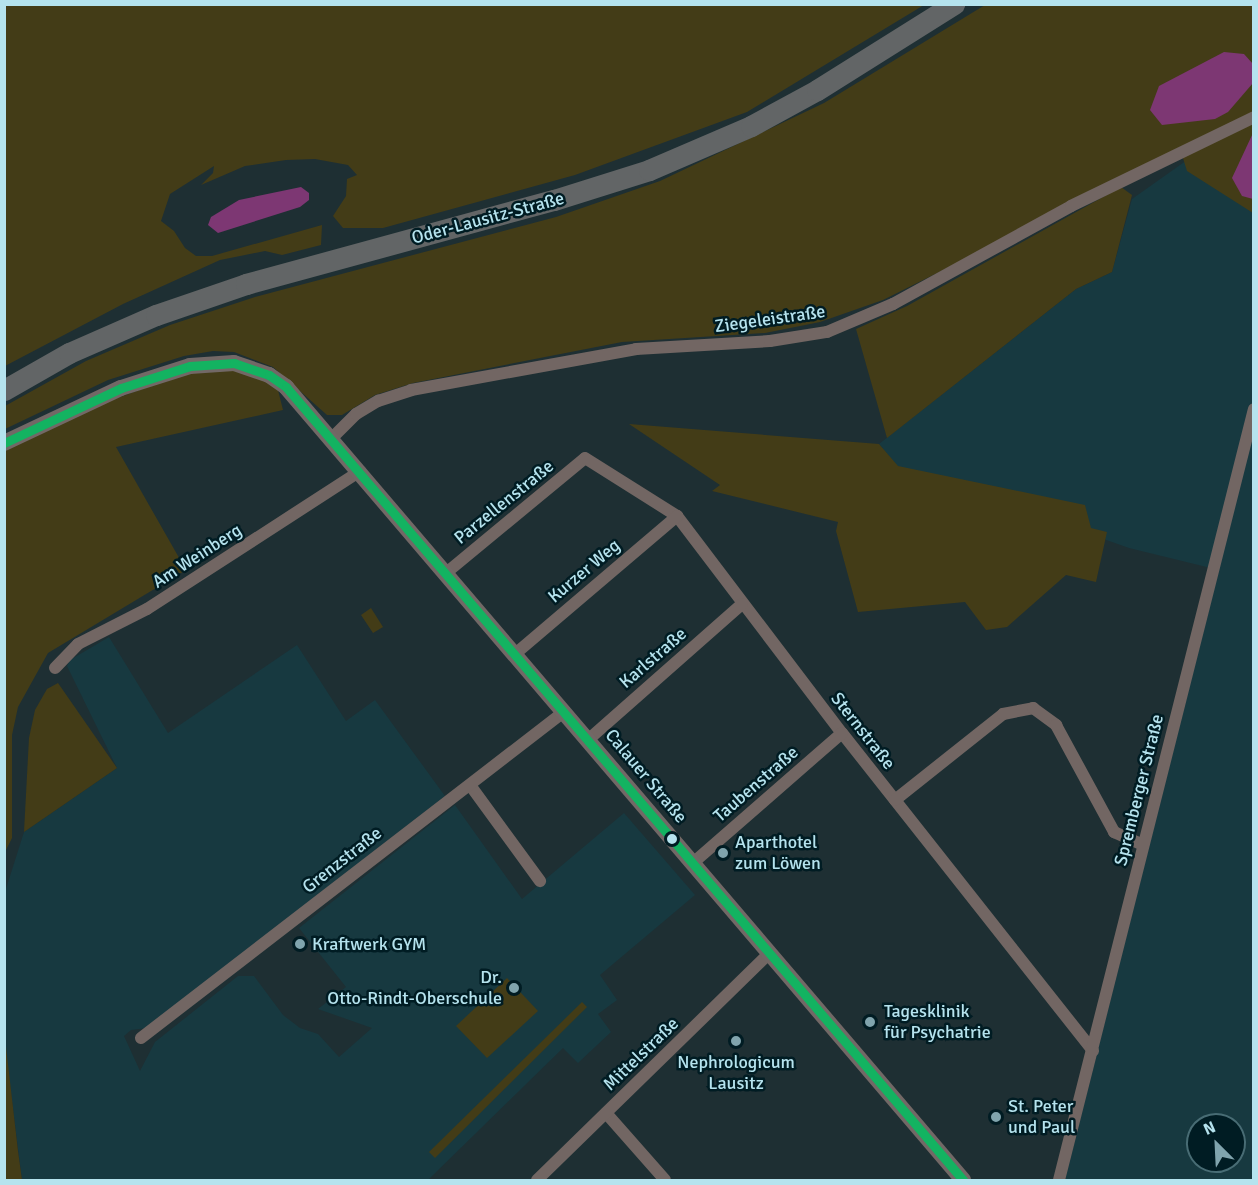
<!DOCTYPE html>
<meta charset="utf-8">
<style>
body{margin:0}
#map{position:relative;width:1258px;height:1185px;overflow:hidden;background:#1e2f33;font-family:Signika,sans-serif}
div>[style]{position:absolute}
.built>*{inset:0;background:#173940}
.green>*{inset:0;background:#433c17}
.water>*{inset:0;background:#7d3773}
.street>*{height:12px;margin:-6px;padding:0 6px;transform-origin:6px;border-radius:6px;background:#726663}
.secondary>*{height:16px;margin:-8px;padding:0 8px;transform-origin:8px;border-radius:8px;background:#726866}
.highway>*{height:21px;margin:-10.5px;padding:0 10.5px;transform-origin:10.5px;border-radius:10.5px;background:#626566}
.bus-1>*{height:9px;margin:-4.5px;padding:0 4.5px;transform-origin:4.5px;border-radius:4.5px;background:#13b361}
.dots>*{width:16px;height:16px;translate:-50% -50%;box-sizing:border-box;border:3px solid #001c23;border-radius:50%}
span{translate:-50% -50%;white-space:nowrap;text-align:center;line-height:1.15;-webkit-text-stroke:5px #001c23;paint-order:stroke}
.street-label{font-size:18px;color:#b5e3ee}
.poi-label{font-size:18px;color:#b5e3ee}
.left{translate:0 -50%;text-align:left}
.right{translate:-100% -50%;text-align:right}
.frame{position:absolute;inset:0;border:6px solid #b5e3ee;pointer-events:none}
.north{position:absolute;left:1186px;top:1113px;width:60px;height:60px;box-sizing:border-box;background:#001c23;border:2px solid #486c74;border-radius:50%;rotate:336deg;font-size:16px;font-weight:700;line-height:24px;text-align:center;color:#b5e3ee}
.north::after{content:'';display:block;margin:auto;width:21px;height:27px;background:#80a4ad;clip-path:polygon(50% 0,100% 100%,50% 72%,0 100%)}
</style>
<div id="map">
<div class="built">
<i style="clip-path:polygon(evenodd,1253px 117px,1253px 1180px,1065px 1180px,1219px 570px,1129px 548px,897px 466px,879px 444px,1076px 289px,1112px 272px,1132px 199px,1238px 124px,1253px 117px,1198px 1125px,1234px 1125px,1234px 1161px,1198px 1161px,1198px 1125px)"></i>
<i style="clip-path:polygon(109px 637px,168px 733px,297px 645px,346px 721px,375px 700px,445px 796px,147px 1028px,131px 1030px,124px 1036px,140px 1071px,155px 1042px,238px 976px,254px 976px,283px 1015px,300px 1028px,318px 1034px,339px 1057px,372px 1028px,318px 1009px,346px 987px,299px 928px,455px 805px,522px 899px,624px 813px,695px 895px,600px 975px,617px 1000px,598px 1014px,611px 1032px,578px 1063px,563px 1048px,428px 1180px,22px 1180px,4px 1038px,4px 895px,24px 832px,117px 768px,67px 666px,70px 660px)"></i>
</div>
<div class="green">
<i style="clip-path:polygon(5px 4px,924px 4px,924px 5px,747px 112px,575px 175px,383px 228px,343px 228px,333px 216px,346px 196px,347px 179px,357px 175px,348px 165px,315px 159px,286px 160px,245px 166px,201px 185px,213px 173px,214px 166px,170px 194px,161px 221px,174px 231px,185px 248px,196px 256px,212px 256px,322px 225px,321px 245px,282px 255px,265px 251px,220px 260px,123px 304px,5px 366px)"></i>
<i style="clip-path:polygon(985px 5px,1253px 5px,1253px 213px,1187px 171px,1182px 155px,1224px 130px,883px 300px,820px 322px,765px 333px,622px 342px,413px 383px,375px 395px,342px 415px,327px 415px,273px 367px,234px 352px,213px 351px,184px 356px,108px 380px,5px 429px,5px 406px,86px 361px,170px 325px,255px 297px,556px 217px,660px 181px,824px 103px)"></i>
<i style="clip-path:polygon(1121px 187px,1132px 195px,1112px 272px,1076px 289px,887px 438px,856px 329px,907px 306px)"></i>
<i style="clip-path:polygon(233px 370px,263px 380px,278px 390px,283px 410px,116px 447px,186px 570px,48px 653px,18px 707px,12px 735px,12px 838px,5px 852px,5px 450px,84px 410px,187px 373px)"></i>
<i style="clip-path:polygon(629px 424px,879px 444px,898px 466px,1085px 505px,1091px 528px,1107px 532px,1096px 582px,1066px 575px,1007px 627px,986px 630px,965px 602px,858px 612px,836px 531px,838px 522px,712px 491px,720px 485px)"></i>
<i style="clip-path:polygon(371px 608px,383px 627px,373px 633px,361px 615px)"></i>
<i style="clip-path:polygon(58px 683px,117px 768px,24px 832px,29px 738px,35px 710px,47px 689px)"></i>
<i style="clip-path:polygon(507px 978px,538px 1011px,487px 1058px,456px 1026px)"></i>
<i style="clip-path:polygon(582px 1002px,587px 1007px,435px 1158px,429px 1152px)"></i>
<i style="clip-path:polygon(5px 1038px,18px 1151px,22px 1180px,5px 1180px)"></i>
</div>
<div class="water">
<i style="clip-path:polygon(1224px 52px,1244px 54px,1253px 64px,1253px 83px,1228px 112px,1215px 119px,1162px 125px,1150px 110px,1159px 86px)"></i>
<i style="clip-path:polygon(1253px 133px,1253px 199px,1242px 196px,1232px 178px)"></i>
<i style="clip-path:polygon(301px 187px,309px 193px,309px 200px,300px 207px,218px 233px,208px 225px,211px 217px,239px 200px)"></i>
</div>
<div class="street">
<i style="left:332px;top:438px;width:34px;rotate:-45deg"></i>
<i style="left:356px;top:414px;width:26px;rotate:-31deg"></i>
<i style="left:378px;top:401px;width:35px;rotate:-18deg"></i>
<i style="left:411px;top:390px;width:229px;rotate:-10.3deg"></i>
<i style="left:636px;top:349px;width:134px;rotate:-3.4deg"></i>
<i style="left:770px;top:341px;width:58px;rotate:-9deg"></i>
<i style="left:827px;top:332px;width:72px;rotate:-23deg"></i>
<i style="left:893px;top:304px;width:203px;rotate:-28.8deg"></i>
<i style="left:1071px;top:206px;width:203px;rotate:-25.9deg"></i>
<i style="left:446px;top:573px;width:180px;rotate:-39.6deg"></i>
<i style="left:585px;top:458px;width:109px;rotate:32.2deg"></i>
<i style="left:677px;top:516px;width:273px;rotate:52.8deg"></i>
<i style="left:842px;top:733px;width:405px;rotate:51.7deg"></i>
<i style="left:515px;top:654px;width:213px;rotate:-40.4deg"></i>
<i style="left:55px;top:668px;width:33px;rotate:-46deg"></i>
<i style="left:78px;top:644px;width:77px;rotate:-26.9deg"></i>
<i style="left:147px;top:609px;width:254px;rotate:-32.9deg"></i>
<i style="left:589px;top:739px;width:204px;rotate:-41.4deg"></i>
<i style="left:470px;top:785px;width:119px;rotate:53.9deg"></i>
<i style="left:895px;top:800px;width:138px;rotate:-38.5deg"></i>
<i style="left:1003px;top:714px;width:31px;rotate:-11deg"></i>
<i style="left:1033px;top:708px;width:29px;rotate:36deg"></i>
<i style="left:1056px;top:725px;width:122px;rotate:61.5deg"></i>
<i style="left:1114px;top:832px;width:32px;rotate:24deg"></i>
<i style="left:694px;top:862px;width:196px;rotate:-41.1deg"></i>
<i style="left:141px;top:1038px;width:535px;rotate:-37.64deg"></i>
<i style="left:606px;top:1113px;width:89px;rotate:48.6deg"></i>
<i style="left:537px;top:1180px;width:325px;rotate:-44.3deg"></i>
<i style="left:1059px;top:1180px;width:795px;rotate:-75.81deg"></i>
</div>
<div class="secondary">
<i style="left:4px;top:443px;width:129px;rotate:-25.2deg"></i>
<i style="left:121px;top:388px;width:72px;rotate:-17.7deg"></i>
<i style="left:190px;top:366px;width:44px;rotate:-3.9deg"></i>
<i style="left:234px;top:363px;width:37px;rotate:19deg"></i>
<i style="left:269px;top:375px;width:21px;rotate:35deg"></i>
<i style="left:286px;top:387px;width:1043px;rotate:49.51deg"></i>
</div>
<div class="highway">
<i style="left:4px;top:390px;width:75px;rotate:-29.6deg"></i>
<i style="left:69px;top:353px;width:95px;rotate:-23.6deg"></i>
<i style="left:156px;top:315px;width:95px;rotate:-19deg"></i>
<i style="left:246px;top:284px;width:319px;rotate:-15.3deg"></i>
<i style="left:554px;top:200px;width:100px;rotate:-17.5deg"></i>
<i style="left:649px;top:170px;width:111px;rotate:-23.3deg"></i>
<i style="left:751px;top:126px;width:75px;rotate:-28.6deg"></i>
<i style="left:817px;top:90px;width:162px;rotate:-32.1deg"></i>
</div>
<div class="bus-1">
<i style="left:4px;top:443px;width:129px;rotate:-25.2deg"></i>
<i style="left:121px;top:388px;width:72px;rotate:-17.7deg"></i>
<i style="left:190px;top:366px;width:44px;rotate:-3.9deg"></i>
<i style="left:234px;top:363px;width:37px;rotate:19deg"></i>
<i style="left:269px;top:375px;width:21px;rotate:35deg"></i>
<i style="left:286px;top:387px;width:1043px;rotate:49.51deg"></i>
</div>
<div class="dots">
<i style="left:672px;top:839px;background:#b5e3ee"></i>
<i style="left:723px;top:853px;background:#80a4ad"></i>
<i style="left:300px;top:944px;background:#80a4ad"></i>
<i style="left:514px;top:988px;background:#80a4ad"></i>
<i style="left:870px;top:1022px;background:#80a4ad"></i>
<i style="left:736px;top:1041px;background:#80a4ad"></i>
<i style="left:996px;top:1117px;background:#80a4ad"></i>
</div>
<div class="street-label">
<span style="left:488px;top:218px;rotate:-15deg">Oder-Lausitz-Straße</span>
<span style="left:770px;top:319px;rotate:-8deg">Ziegeleistraße</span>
<span style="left:504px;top:502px;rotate:-39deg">Parzellenstraße</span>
<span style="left:197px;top:556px;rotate:-33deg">Am Weinberg</span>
<span style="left:584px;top:571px;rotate:-40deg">Kurzer Weg</span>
<span style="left:653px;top:658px;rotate:-41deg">Karlstraße</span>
<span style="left:863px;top:731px;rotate:52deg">Sternstraße</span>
<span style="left:646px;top:776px;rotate:50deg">Calauer Straße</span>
<span style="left:756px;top:784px;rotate:-41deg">Taubenstraße</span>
<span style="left:1139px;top:790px;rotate:-76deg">Spremberger Straße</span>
<span style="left:342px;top:860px;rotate:-38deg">Grenzstraße</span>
<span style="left:641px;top:1054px;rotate:-44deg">Mittelstraße</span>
</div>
<div class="poi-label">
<span class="left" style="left:735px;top:853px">Aparthotel<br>zum Löwen</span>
<span class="left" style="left:312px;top:944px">Kraftwerk GYM</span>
<span class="right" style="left:502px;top:988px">Dr.<br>Otto-Rindt-Oberschule</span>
<span class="left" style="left:884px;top:1022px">Tagesklinik<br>für Psychatrie</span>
<span style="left:736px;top:1073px">Nephrologicum<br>Lausitz</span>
<span class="left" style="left:1008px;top:1117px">St. Peter<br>und Paul</span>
</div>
<div class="frame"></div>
<div class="north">N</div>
</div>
